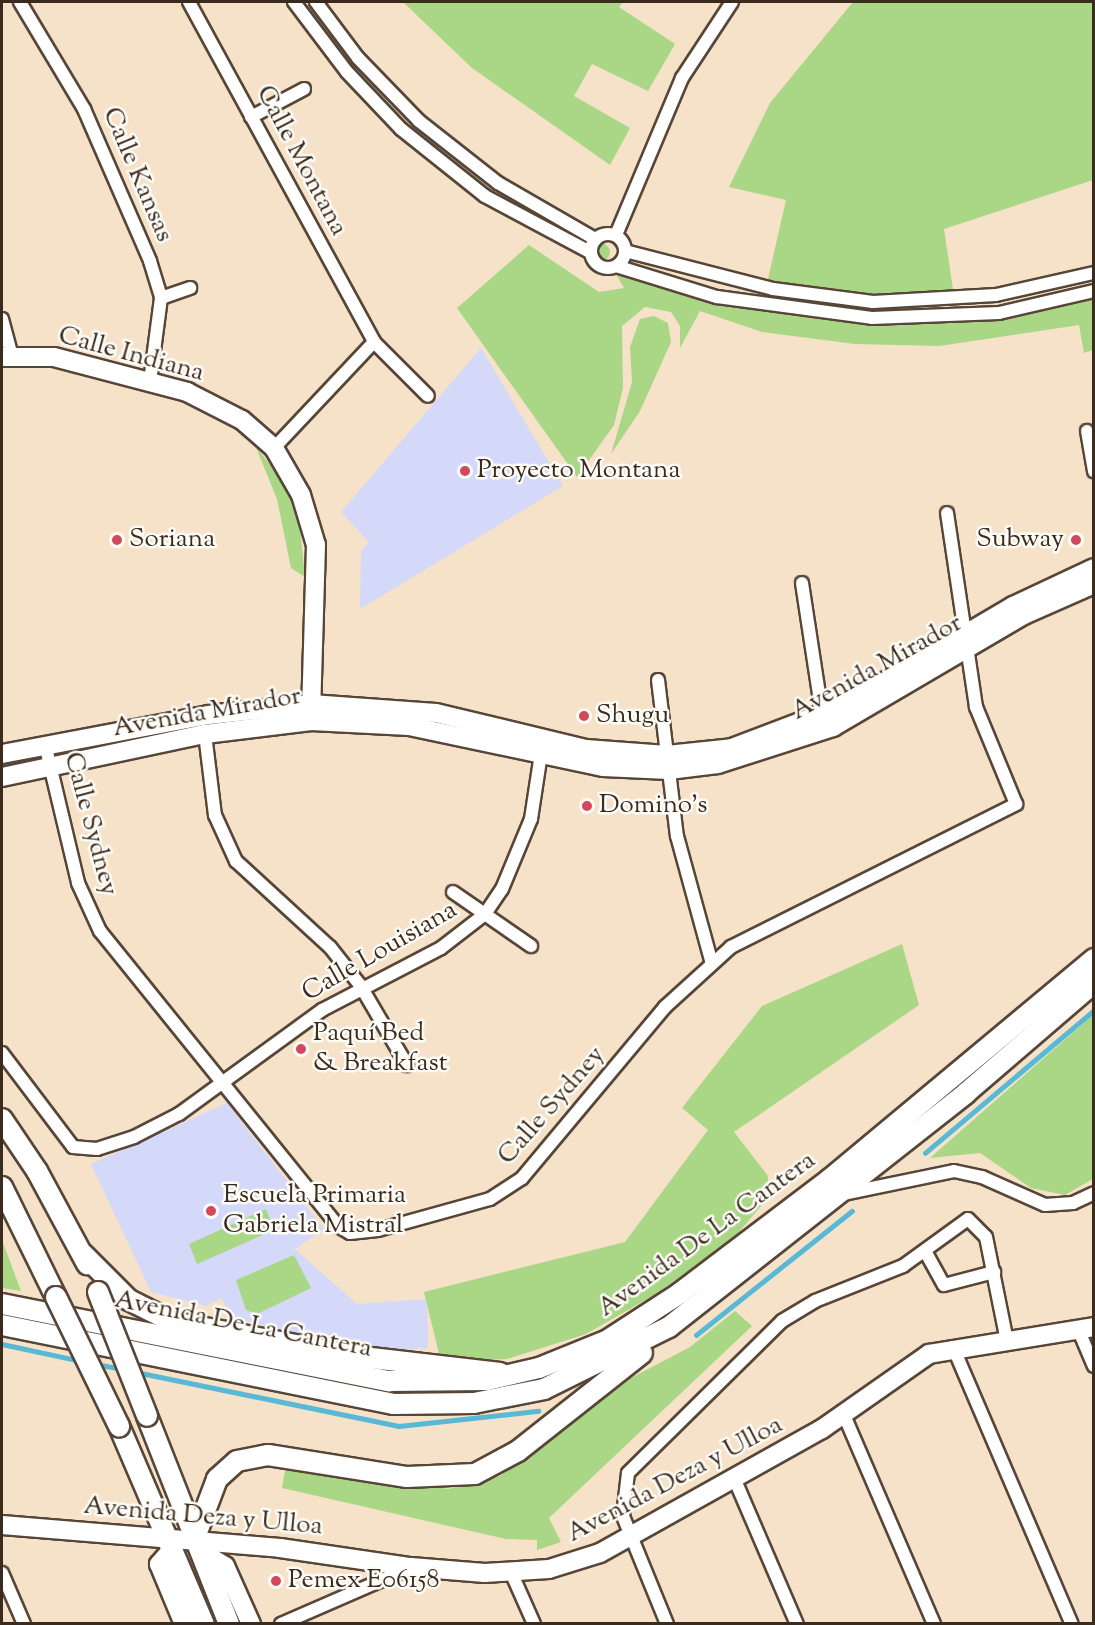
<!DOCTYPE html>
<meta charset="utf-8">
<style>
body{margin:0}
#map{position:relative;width:1095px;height:1625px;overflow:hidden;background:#f5e2c8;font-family:"Sorts Mill Goudy",serif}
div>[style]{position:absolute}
.built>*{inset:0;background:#d4d8f9}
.green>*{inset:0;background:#a9d785}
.round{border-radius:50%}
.stream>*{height:4.5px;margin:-2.25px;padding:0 2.25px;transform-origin:2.25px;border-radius:2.25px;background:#57b9d6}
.roads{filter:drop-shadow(2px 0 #574638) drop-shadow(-2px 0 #574638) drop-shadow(0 2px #574638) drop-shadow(0 -2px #574638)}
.street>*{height:12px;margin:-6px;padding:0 6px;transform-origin:6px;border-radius:6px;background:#fff}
.street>.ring{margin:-6px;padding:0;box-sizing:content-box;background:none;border:12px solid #fff;border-radius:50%}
.secondary>*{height:18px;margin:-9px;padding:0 9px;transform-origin:9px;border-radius:9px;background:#fff}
.primary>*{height:20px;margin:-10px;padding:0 10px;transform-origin:10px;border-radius:10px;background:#fff}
.bridges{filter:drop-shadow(2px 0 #574638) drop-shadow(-2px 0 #574638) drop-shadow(0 2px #574638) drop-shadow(0 -2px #574638)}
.primary-bridge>*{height:20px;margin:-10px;padding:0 10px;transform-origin:10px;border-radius:10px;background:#fff}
.dots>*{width:16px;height:16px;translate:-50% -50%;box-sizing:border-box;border:3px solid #fdfcf7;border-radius:50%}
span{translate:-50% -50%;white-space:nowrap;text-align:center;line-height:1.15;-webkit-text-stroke:5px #fdfcf7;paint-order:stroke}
.street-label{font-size:26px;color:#3b2a1e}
.poi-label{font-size:26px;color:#3b2a1e}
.left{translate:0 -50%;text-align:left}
.right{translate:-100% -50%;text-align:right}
.frame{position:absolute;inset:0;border:3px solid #3b2a1e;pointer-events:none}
</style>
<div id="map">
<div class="built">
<i style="clip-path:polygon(481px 348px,563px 486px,360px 609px,361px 551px,369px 542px,341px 512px)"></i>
<i style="clip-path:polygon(227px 1103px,324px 1229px,295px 1249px,357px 1304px,427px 1299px,428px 1348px,366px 1352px,232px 1317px,221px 1298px,206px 1306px,151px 1292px,91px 1164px)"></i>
</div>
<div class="green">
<i style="clip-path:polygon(403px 2px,623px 2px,619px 7px,675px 44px,648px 91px,592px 64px,574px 96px,630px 128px,610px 165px,472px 68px)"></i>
<i style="clip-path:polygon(853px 2px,1093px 2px,1093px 180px,944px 229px,955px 303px,765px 292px,786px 200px,729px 187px,770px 103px)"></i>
<i class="round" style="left:594px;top:244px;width:16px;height:16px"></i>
<i style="clip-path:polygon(529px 245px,599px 292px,624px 288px,613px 269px,706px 296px,867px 322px,991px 317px,1093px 292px,1093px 350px,1084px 353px,1079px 325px,939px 346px,855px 344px,762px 332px,700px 311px,680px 348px,680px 326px,671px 312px,645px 307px,622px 326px,623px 388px,614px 425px,577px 477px,457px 308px)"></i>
<i style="clip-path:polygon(654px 316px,668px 323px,671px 342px,640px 411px,611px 454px,632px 382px,630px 347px,640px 319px)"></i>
<i style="clip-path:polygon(255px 445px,286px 486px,299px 519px,305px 577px,291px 568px,277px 499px)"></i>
<i style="clip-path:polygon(902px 944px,919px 1005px,734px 1132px,768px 1176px,767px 1199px,733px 1239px,656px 1294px,586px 1334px,507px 1359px,441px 1362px,424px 1292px,625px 1242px,708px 1130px,682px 1108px,762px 1006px)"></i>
<i style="clip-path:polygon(1093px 1015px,1093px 1179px,1065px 1195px,1031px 1188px,980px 1153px,930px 1158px)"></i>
<i style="clip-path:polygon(266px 1209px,274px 1230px,197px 1264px,189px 1244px)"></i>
<i style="clip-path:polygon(2px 1240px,21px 1291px,2px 1288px)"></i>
<i style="clip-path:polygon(294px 1255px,311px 1288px,257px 1314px,246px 1310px,236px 1280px)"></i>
<i style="clip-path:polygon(735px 1311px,752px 1326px,549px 1518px,561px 1542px,537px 1550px,537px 1540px,506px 1539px,282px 1488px,286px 1465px,448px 1489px,500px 1476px,612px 1388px,690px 1347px)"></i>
</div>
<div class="stream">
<i style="left:925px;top:1153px;width:221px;rotate:-40.2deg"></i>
<i style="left:696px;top:1335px;width:199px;rotate:-38.5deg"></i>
<i style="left:2px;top:1344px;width:81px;rotate:12.1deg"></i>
<i style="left:95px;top:1364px;width:27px;rotate:10deg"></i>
<i style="left:136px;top:1372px;width:268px;rotate:11.6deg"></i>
<i style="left:399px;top:1426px;width:140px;rotate:-6.2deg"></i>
</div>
<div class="roads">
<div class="street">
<i style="left:20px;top:2px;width:125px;rotate:59.1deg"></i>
<i style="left:84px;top:109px;width:166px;rotate:66.5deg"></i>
<i style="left:150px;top:261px;width:39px;rotate:73deg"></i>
<i style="left:161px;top:298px;width:84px;rotate:97.5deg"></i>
<i style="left:189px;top:2px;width:387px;rotate:61.4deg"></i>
<i style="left:374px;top:342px;width:76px;rotate:45deg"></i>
<i style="left:294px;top:2px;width:88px;rotate:52.9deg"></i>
<i style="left:347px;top:72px;width:79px;rotate:46.5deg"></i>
<i style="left:401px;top:129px;width:107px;rotate:38.6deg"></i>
<i style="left:485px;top:196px;width:119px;rotate:28.1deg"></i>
<i style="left:316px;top:2px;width:70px;rotate:53.1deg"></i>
<i style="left:358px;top:58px;width:88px;rotate:45.9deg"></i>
<i style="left:419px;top:121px;width:100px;rotate:38.1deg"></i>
<i style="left:498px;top:183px;width:112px;rotate:30deg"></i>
<i style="left:251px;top:117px;width:60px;rotate:-27.8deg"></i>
<i class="ring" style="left:591px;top:234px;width:22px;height:22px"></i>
<i style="left:616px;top:235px;width:170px;rotate:-67.2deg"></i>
<i style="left:682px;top:78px;width:91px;rotate:-56.7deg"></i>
<i style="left:625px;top:251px;width:153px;rotate:14.4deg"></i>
<i style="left:773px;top:289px;width:101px;rotate:7.4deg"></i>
<i style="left:873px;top:302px;width:123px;rotate:-3.3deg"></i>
<i style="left:996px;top:295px;width:100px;rotate:-12.7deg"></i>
<i style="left:616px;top:266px;width:106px;rotate:17.1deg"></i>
<i style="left:717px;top:297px;width:156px;rotate:7.7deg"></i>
<i style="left:872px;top:318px;width:127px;rotate:-2.3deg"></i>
<i style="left:999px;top:313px;width:98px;rotate:-13deg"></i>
<i style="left:161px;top:298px;width:31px;rotate:-19deg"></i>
<i style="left:2px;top:319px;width:38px;rotate:75deg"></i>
<i style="left:1087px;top:431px;width:41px;rotate:80.1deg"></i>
<i style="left:274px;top:448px;width:146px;rotate:-46.7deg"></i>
<i style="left:802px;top:583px;width:140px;rotate:81.3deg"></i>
<i style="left:658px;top:680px;width:157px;rotate:83.1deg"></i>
<i style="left:677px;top:836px;width:129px;rotate:74.7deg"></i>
<i style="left:205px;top:734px;width:82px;rotate:83deg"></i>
<i style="left:215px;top:815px;width:51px;rotate:65.5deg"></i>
<i style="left:236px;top:861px;width:127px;rotate:42.5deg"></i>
<i style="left:330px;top:947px;width:48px;rotate:51.7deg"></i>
<i style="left:360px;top:985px;width:93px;rotate:59.6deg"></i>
<i style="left:45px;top:744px;width:143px;rotate:76.6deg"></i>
<i style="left:78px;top:883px;width:53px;rotate:65.4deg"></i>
<i style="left:100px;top:931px;width:379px;rotate:51.1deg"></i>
<i style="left:338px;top:1226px;width:14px;rotate:30deg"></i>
<i style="left:350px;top:1233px;width:28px;rotate:-6deg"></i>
<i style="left:378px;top:1230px;width:116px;rotate:-15.5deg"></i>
<i style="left:490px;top:1199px;width:38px;rotate:-33deg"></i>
<i style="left:522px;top:1178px;width:223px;rotate:-50.1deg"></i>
<i style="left:665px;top:1007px;width:89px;rotate:-42.3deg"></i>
<i style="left:731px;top:947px;width:319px;rotate:-26.6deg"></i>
<i style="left:1016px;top:804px;width:105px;rotate:-112.4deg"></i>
<i style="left:976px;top:707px;width:196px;rotate:-98.5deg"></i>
<i style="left:453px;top:892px;width:95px;rotate:34.7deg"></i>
<i style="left:2px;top:1053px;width:118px;rotate:52.9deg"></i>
<i style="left:73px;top:1147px;width:24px;rotate:5deg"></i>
<i style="left:97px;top:1149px;width:39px;rotate:-18deg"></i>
<i style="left:134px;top:1137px;width:51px;rotate:-27.1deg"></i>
<i style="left:179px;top:1114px;width:177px;rotate:-36deg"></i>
<i style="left:322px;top:1010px;width:134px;rotate:-27.5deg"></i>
<i style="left:441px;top:948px;width:56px;rotate:-37.7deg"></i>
<i style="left:485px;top:914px;width:30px;rotate:-56deg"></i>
<i style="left:502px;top:889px;width:76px;rotate:-67.5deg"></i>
<i style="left:531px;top:819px;width:73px;rotate:-81.3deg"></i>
<i style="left:843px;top:1194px;width:113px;rotate:-11.7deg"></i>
<i style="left:954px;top:1171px;width:29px;rotate:12deg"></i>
<i style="left:982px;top:1177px;width:69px;rotate:24deg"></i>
<i style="left:1045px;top:1205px;width:28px;rotate:-4deg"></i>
<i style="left:1073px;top:1203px;width:23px;rotate:-25deg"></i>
<i style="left:925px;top:1251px;width:39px;rotate:61deg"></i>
<i style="left:944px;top:1285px;width:52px;rotate:-14.6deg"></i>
<i style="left:1079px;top:1331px;width:38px;rotate:67deg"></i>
<i style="left:953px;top:1347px;width:301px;rotate:66.8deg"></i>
<i style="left:844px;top:1415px;width:228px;rotate:66.7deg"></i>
<i style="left:734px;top:1478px;width:159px;rotate:66.7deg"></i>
<i style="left:511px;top:1572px;width:57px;rotate:66.1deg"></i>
<i style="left:2px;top:1573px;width:56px;rotate:66.7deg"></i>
<i style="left:281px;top:1624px;width:141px;rotate:-23.5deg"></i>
<i style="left:667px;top:1624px;width:117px;rotate:-112.2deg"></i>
<i style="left:623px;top:1516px;width:43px;rotate:-83.4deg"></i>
<i style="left:628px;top:1473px;width:216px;rotate:-44.6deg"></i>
<i style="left:782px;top:1321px;width:39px;rotate:-31deg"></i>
<i style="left:815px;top:1301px;width:95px;rotate:-21.7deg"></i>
<i style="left:903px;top:1266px;width:80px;rotate:-35.9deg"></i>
<i style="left:968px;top:1219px;width:25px;rotate:45deg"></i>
<i style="left:986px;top:1237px;width:106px;rotate:78.6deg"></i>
</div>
<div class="secondary">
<i style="left:2px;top:357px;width:52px"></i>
<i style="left:54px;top:357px;width:138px;rotate:14.7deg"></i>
<i style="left:187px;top:392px;width:62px;rotate:27deg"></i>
<i style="left:242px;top:420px;width:43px;rotate:41.2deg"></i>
<i style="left:274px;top:448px;width:54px;rotate:60.1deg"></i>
<i style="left:301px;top:495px;width:52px;rotate:73.3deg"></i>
<i style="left:316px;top:545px;width:170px;rotate:91.7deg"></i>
<i style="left:2px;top:754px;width:210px;rotate:-10.7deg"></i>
<i style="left:208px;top:715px;width:104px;rotate:-6.1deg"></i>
<i style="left:311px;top:704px;width:125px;rotate:4.1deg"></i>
<i style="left:436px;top:713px;width:154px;rotate:13.5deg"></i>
<i style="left:586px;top:749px;width:81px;rotate:4.2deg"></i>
<i style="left:667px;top:755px;width:65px;rotate:-6.1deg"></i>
<i style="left:732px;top:748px;width:121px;rotate:-20.8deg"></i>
<i style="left:845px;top:705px;width:195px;rotate:-30.5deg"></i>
<i style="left:1013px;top:606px;width:89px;rotate:-25.1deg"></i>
<i style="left:2px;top:777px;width:208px;rotate:-12deg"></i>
<i style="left:205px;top:734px;width:107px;rotate:-7deg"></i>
<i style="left:311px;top:721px;width:98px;rotate:2.9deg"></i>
<i style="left:409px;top:726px;width:198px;rotate:11.9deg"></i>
<i style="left:603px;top:767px;width:66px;rotate:2.6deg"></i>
<i style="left:669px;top:770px;width:49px;rotate:-7deg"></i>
<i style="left:718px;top:764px;width:121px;rotate:-17.8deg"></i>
<i style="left:833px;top:727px;width:221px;rotate:-30.4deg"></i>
<i style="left:1024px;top:615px;width:77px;rotate:-23.9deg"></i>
<i style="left:2px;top:1525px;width:279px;rotate:4.7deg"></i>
<i style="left:280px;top:1548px;width:132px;rotate:8.3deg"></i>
<i style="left:411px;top:1567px;width:74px;rotate:4.6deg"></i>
<i style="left:485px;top:1573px;width:64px;rotate:-3.6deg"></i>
<i style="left:549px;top:1569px;width:53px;rotate:-17.4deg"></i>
<i style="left:600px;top:1553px;width:254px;rotate:-29.2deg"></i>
<i style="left:822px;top:1429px;width:131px;rotate:-35deg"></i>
<i style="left:929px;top:1354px;width:167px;rotate:-9.3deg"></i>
<i style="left:174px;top:1547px;width:23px;rotate:131deg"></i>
<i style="left:159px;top:1564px;width:65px;rotate:67.4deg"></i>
<i style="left:199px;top:1550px;width:31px;rotate:32deg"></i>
<i style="left:225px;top:1566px;width:64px;rotate:65.9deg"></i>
</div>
<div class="primary">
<i style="left:2px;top:1119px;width:63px;rotate:56.1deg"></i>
<i style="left:37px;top:1171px;width:106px;rotate:61.7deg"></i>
<i style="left:2px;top:1187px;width:123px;rotate:63.9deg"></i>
<i style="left:83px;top:1254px;width:65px;rotate:45deg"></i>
<i style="left:129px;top:1300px;width:49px;rotate:26.6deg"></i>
<i style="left:173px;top:1322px;width:184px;rotate:10.6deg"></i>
<i style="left:354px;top:1356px;width:147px;rotate:6.6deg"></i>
<i style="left:2px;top:1304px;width:395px;rotate:11.3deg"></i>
<i style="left:389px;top:1381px;width:98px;rotate:-0.6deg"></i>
<i style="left:487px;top:1380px;width:53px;rotate:-13deg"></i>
<i style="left:539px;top:1368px;width:74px;rotate:-22.1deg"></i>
<i style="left:608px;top:1340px;width:86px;rotate:-33.1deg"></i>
<i style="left:680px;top:1293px;width:188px;rotate:-37.2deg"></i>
<i style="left:830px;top:1179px;width:344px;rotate:-39.8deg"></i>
<i style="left:2px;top:1325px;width:399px;rotate:11.4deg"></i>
<i style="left:393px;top:1404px;width:81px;rotate:-0.7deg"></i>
<i style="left:474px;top:1403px;width:71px;rotate:-11.3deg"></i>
<i style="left:544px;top:1389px;width:140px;rotate:-26.4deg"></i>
<i style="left:669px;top:1327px;width:378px;rotate:-38.2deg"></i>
<i style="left:966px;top:1093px;width:169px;rotate:-40.7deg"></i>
<i style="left:147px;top:1416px;width:224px;rotate:68.5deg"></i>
<i style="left:119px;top:1426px;width:215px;rotate:66.8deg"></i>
<i style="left:194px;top:1540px;width:65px;rotate:-69.3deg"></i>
<i style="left:217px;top:1479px;width:27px;rotate:-42deg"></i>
<i style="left:237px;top:1461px;width:32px;rotate:-11deg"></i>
<i style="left:268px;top:1455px;width:141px;rotate:9deg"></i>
<i style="left:407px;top:1477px;width:68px;rotate:-2.5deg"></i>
<i style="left:475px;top:1474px;width:49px;rotate:-28.1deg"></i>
<i style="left:518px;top:1451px;width:158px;rotate:-38.3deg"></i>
</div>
</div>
<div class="bridges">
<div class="primary-bridge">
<i style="left:98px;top:1292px;width:133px;rotate:68.4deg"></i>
<i style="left:56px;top:1297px;width:144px;rotate:64deg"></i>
</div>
</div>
<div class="dots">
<i style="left:465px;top:471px;background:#d1495b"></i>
<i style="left:117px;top:540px;background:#d1495b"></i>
<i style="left:1076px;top:540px;background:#d1495b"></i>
<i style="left:584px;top:716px;background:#d1495b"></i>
<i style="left:587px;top:806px;background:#d1495b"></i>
<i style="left:301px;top:1049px;background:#d1495b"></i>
<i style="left:211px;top:1211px;background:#d1495b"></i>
<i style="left:276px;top:1581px;background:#d1495b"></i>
</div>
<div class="street-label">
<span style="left:301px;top:161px;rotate:62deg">Calle Montana</span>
<span style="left:137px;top:175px;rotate:67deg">Calle Kansas</span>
<span style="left:131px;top:355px;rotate:15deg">Calle Indiana</span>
<span style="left:877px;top:668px;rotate:-29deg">Avenida Mirador</span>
<span style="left:207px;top:713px;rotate:-10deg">Avenida Mirador</span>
<span style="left:90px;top:824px;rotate:75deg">Calle Sydney</span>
<span style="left:380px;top:952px;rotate:-30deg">Calle Louisiana</span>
<span style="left:552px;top:1106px;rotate:-49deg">Calle Sydney</span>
<span style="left:707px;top:1235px;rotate:-36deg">Avenida De La Cantera</span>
<span style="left:243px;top:1325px;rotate:11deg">Avenida De La Cantera</span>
<span style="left:675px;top:1480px;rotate:-28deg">Avenida Deza y Ulloa</span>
<span style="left:203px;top:1517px;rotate:5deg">Avenida Deza y Ulloa</span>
</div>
<div class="poi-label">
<span class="left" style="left:477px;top:471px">Proyecto Montana</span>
<span class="left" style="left:129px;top:540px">Soriana</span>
<span class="right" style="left:1064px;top:540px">Subway</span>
<span class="left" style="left:596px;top:716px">Shugu</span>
<span class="left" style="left:599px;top:806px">Domino's</span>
<span class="left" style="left:313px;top:1049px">Paquí Bed<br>&amp; Breakfast</span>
<span class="left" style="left:223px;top:1211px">Escuela Primaria<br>Gabriela Mistral</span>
<span class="left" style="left:288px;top:1581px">Pemex E06158</span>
</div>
<div class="frame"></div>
</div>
